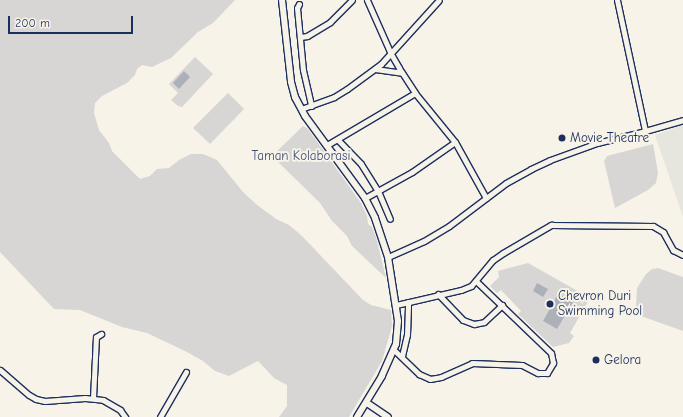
<!DOCTYPE html>
<style>
body{margin:0}
#map{position:relative;width:683px;height:417px;overflow:hidden;background:#f7f3e8;font-family:"Comic Neue",sans-serif}
div>[style]{position:absolute}
.built>*{inset:0;background:#e6e5de}
.green>*{inset:0;background:#d7d6d4}
.water>*{inset:0;background:#acb0b9}
.roads{filter:drop-shadow(1px 0 #1b2f5e) drop-shadow(-1px 0 #1b2f5e) drop-shadow(0 1px #1b2f5e) drop-shadow(0 -1px #1b2f5e)}
.minor>*{height:5px;margin:-2.5px;padding:0 2.5px;transform-origin:2.5px;border-radius:2.5px;background:#f7f3e8}
.tertiary>*{height:6px;margin:-3px;padding:0 3px;transform-origin:3px;border-radius:3px;background:#f7f3e8}
.dots>*{width:11px;height:11px;translate:-50% -50%;box-sizing:border-box;border:2px solid #f7f3e8;border-radius:50%}
span{translate:-50% -50%;white-space:nowrap;text-align:center;line-height:1.15;-webkit-text-stroke:4px #f7f3e8;paint-order:stroke}
.poi-label{font-size:13px;color:#1b2f5e}
.left{translate:0 -50%;text-align:left}
.park-label{font-size:13px;color:#415076}
.scale{position:absolute;left:8px;top:16px;width:125px;height:18px;box-sizing:border-box;border:2px solid #1b2f5e;border-top:0;padding-left:5px;font-size:12px;line-height:14px;white-space:nowrap;color:#1b2f5e;-webkit-text-stroke:3px #f7f3e8;paint-order:stroke}
</style>
<div id="map">
<div class="built">
<i style="clip-path:polygon(683px 125px,683px 217px,655px 135px)"></i>
</div>
<div class="green">
<i style="clip-path:polygon(0 0,235px 0,213px 23px,198px 32px,171px 58px,152px 67px,142px 65px,137px 69px,135px 75px,127px 83px,102px 96px,95px 103px,94px 113px,99px 130px,109px 143px,112px 151px,140px 179px,150px 176px,157px 169px,169px 168px,179px 160px,191px 154px,203px 154px,217px 160px,243px 192px,256px 204px,276px 219px,289px 225px,301px 235px,363px 300px,371px 305px,391px 310px,392px 326px,382px 361px,349px 417px,279px 417px,287px 406px,287px 385px,274px 378px,258px 361px,229px 376px,215px 371px,203px 361px,185px 351px,147px 333px,122px 327px,80px 310px,54px 309px,0 252px)"></i>
<i style="clip-path:polygon(195px 57px,213px 74px,182px 107px,178px 106px,171px 100px,178px 93px,169px 84px)"></i>
<i style="clip-path:polygon(228px 93px,244px 109px,210px 144px,193px 128px)"></i>
<i style="clip-path:polygon(303px 126px,308px 129px,361px 203px,367px 216px,368px 224px,372px 227px,376px 237px,386px 278px,352px 246px,347px 236px,332px 221px,320px 203px,272px 156px)"></i>
<i style="clip-path:polygon(653px 144px,658px 173px,656px 183px,648px 190px,615px 208px,604px 161px,607px 156px)"></i>
<i style="clip-path:polygon(528px 263px,590px 298px,570px 333px,574px 336px,569px 343px,553px 347px,518px 314px,521px 311px,501px 290px,497px 293px,490px 286px,499px 277px,498px 271px)"></i>
<i style="clip-path:polygon(658px 268px,683px 277px,683px 331px,641px 316px,638px 312px,636px 305px,637px 288px,646px 274px,652px 269px)"></i>
</div>
<div class="water">
<i style="clip-path:polygon(184px 71px,190px 77px,179px 89px,173px 83px)"></i>
<i style="clip-path:polygon(537px 283px,548px 289px,543px 297px,533px 291px)"></i>
<i style="clip-path:polygon(558px 294px,573px 302px,557px 329px,543px 321px)"></i>
</div>
<div class="roads">
<div class="minor">
<i style="left:367px;top:0;width:59px;rotate:66deg"></i>
<i style="left:391px;top:54px;width:16px;rotate:60deg"></i>
<i style="left:399px;top:68px;width:30px;rotate:57deg"></i>
<i style="left:415px;top:93px;width:63px;rotate:50.8deg"></i>
<i style="left:455px;top:142px;width:64px;rotate:61deg"></i>
<i style="left:617px;top:0;width:134px;rotate:77.9deg"></i>
<i style="left:645px;top:131px;width:40px;rotate:-16deg"></i>
<i style="left:299px;top:4px;width:4px;rotate:117deg"></i>
<i style="left:297px;top:8px;width:62px;rotate:84.5deg"></i>
<i style="left:303px;top:70px;width:37px;rotate:77deg"></i>
<i style="left:301px;top:37px;width:6px;rotate:-9deg"></i>
<i style="left:307px;top:36px;width:27px;rotate:-31deg"></i>
<i style="left:330px;top:22px;width:31px;rotate:-45deg"></i>
<i style="left:375px;top:69px;width:27px;rotate:8deg"></i>
<i style="left:301px;top:109px;width:35px;rotate:-20deg"></i>
<i style="left:334px;top:97px;width:15px;rotate:-32deg"></i>
<i style="left:347px;top:89px;width:42px;rotate:-36.3deg"></i>
<i style="left:381px;top:64px;width:86px;rotate:-47.8deg"></i>
<i style="left:338px;top:140px;width:33px;rotate:46deg"></i>
<i style="left:361px;top:164px;width:32px;rotate:58deg"></i>
<i style="left:378px;top:191px;width:30px;rotate:67deg"></i>
<i style="left:327px;top:145px;width:102px;rotate:-30.6deg"></i>
<i style="left:365px;top:198px;width:54px;rotate:-29deg"></i>
<i style="left:412px;top:172px;width:52px;rotate:-34.9deg"></i>
<i style="left:388px;top:257px;width:39px;rotate:-24deg"></i>
<i style="left:424px;top:241px;width:29px;rotate:-31deg"></i>
<i style="left:449px;top:226px;width:71px;rotate:-37deg"></i>
<i style="left:506px;top:183px;width:29px;rotate:-29deg"></i>
<i style="left:531px;top:169px;width:21px;rotate:-25deg"></i>
<i style="left:550px;top:160px;width:50px;rotate:-19.9deg"></i>
<i style="left:597px;top:143px;width:49px;rotate:-14deg"></i>
<i style="left:438px;top:294px;width:36px;rotate:46deg"></i>
<i style="left:463px;top:320px;width:12px;rotate:20deg"></i>
<i style="left:474px;top:324px;width:10px;rotate:-11deg"></i>
<i style="left:484px;top:322px;width:25px;rotate:-43deg"></i>
<i style="left:396px;top:305px;width:67px;rotate:-13deg"></i>
<i style="left:461px;top:290px;width:11px;rotate:-22deg"></i>
<i style="left:471px;top:286px;width:34px;rotate:-50deg"></i>
<i style="left:493px;top:260px;width:12px;rotate:-35deg"></i>
<i style="left:503px;top:253px;width:56px;rotate:-30.3deg"></i>
<i style="left:551px;top:225px;width:102px;rotate:0.6deg"></i>
<i style="left:653px;top:226px;width:12px;rotate:31deg"></i>
<i style="left:663px;top:232px;width:21px;rotate:61deg"></i>
<i style="left:673px;top:250px;width:11px;rotate:27deg"></i>
<i style="left:394px;top:350px;width:35px;rotate:44deg"></i>
<i style="left:419px;top:374px;width:12px;rotate:24deg"></i>
<i style="left:430px;top:379px;width:11px;rotate:-10deg"></i>
<i style="left:441px;top:377px;width:34px;rotate:-24deg"></i>
<i style="left:472px;top:363px;width:50px;rotate:2.3deg"></i>
<i style="left:522px;top:365px;width:18px;rotate:27deg"></i>
<i style="left:538px;top:373px;width:9px"></i>
<i style="left:547px;top:373px;width:12px;rotate:-59deg"></i>
<i style="left:553px;top:363px;width:10px;rotate:-101deg"></i>
<i style="left:551px;top:353px;width:104px;rotate:-136.2deg"></i>
<i style="left:402px;top:356px;width:22px;rotate:-77deg"></i>
<i style="left:407px;top:335px;width:33px;rotate:-88deg"></i>
<i style="left:0;top:370px;width:38px;rotate:41deg"></i>
<i style="left:29px;top:395px;width:8px;rotate:30deg"></i>
<i style="left:36px;top:399px;width:9px;rotate:13deg"></i>
<i style="left:45px;top:401px;width:40px;rotate:-4.3deg"></i>
<i style="left:85px;top:398px;width:18px;rotate:6deg"></i>
<i style="left:103px;top:400px;width:20px;rotate:30deg"></i>
<i style="left:120px;top:410px;width:9px;rotate:54deg"></i>
<i style="left:93px;top:398px;width:61px;rotate:-87.2deg"></i>
<i style="left:96px;top:337px;width:6px;rotate:-31deg"></i>
<i style="left:160px;top:417px;width:52px;rotate:-60deg"></i>
</div>
<div class="tertiary">
<i style="left:282px;top:0;width:82px;rotate:83.7deg"></i>
<i style="left:291px;top:82px;width:16px;rotate:75deg"></i>
<i style="left:295px;top:97px;width:21px;rotate:62deg"></i>
<i style="left:305px;top:116px;width:102px;rotate:53.8deg"></i>
<i style="left:365px;top:198px;width:22px;rotate:63deg"></i>
<i style="left:375px;top:218px;width:41px;rotate:71.6deg"></i>
<i style="left:388px;top:257px;width:65px;rotate:81.1deg"></i>
<i style="left:398px;top:321px;width:23px;rotate:95deg"></i>
<i style="left:396px;top:344px;width:35px;rotate:114deg"></i>
<i style="left:382px;top:376px;width:48px;rotate:121.4deg"></i>
<i style="left:367px;top:403px;width:25px;rotate:34deg"></i>
</div>
</div>
<div class="dots">
<i style="left:562px;top:138px;background:#1b2f5e"></i>
<i style="left:550px;top:304px;background:#1b2f5e"></i>
<i style="left:596px;top:360px;background:#1b2f5e"></i>
</div>
<div class="poi-label">
<span class="left" style="left:570px;top:138px">Movie Theatre</span>
<span class="left" style="left:558px;top:304px">Chevron Duri<br>Swimming Pool</span>
<span class="left" style="left:604px;top:360px">Gelora</span>
</div>
<div class="park-label">
<span style="left:301px;top:156px">Taman Kolaborasi</span>
</div>
<div class="scale">200 m</div>
</div>
